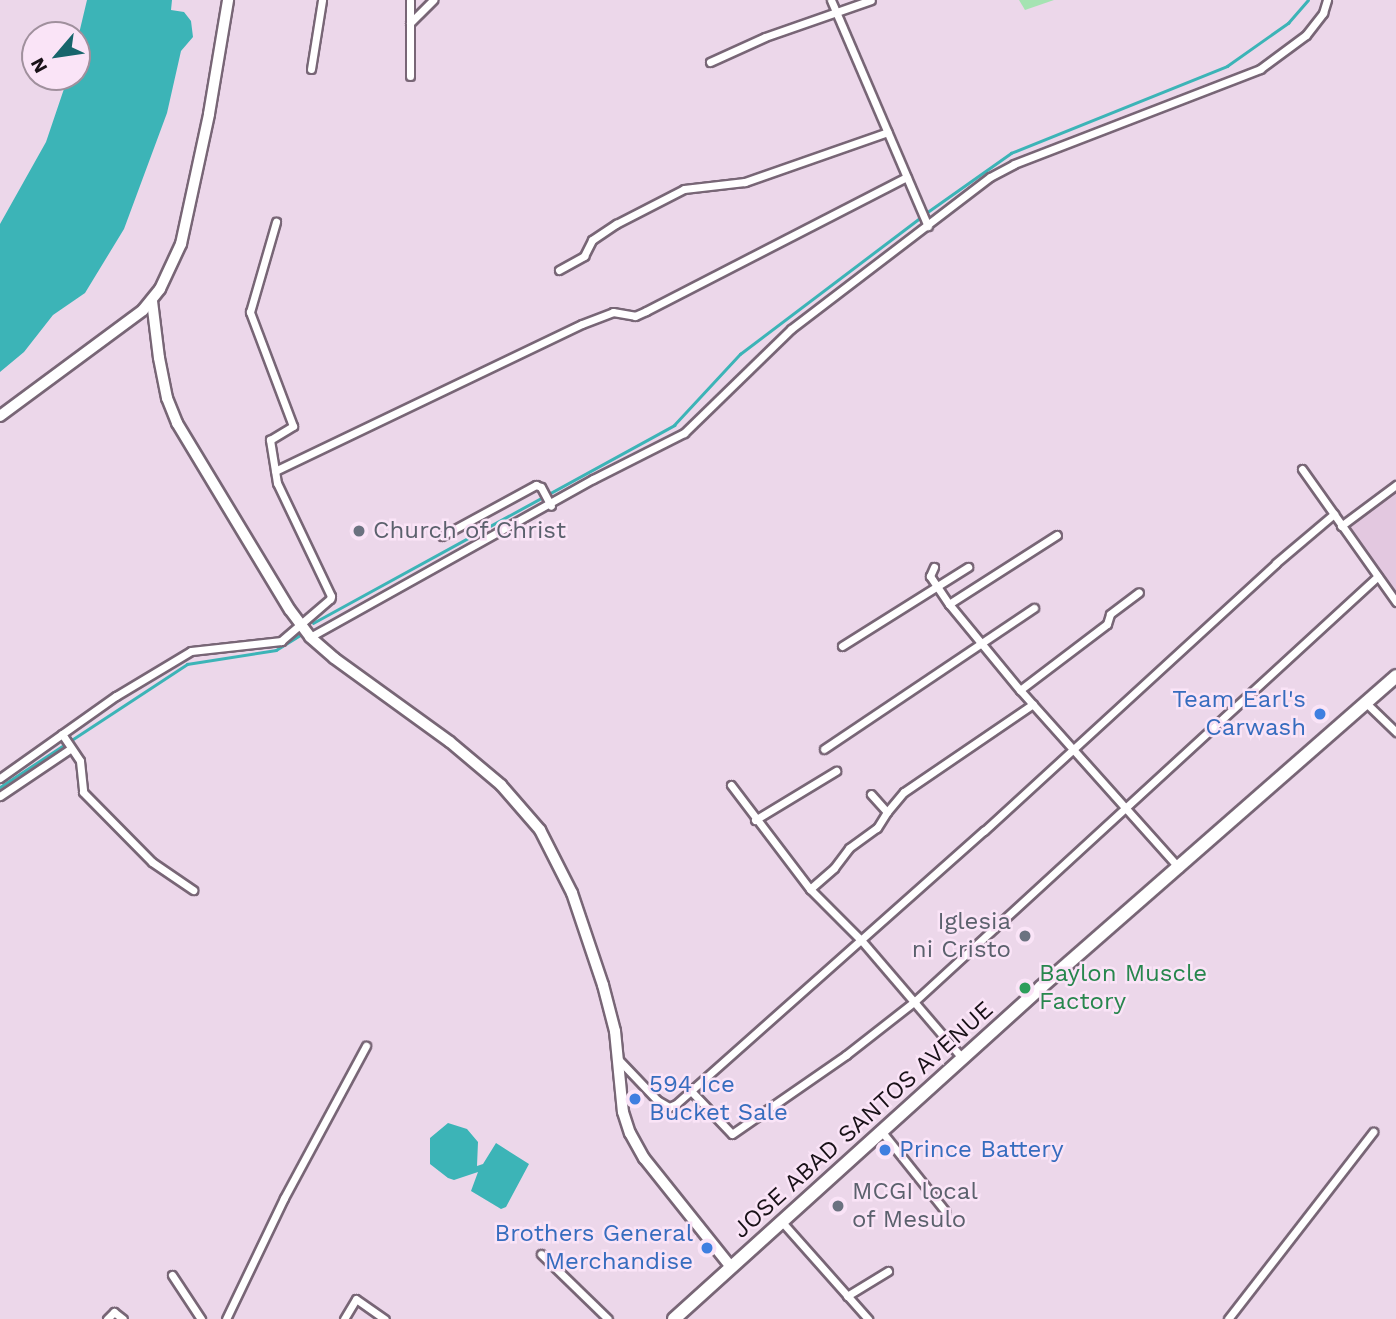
<!DOCTYPE html>
<style>
body{margin:0}
#map{position:relative;width:1396px;height:1319px;overflow:hidden;background:#ecd7ea;font-family:"Work Sans",sans-serif}
div>[style]{position:absolute}
.built>*{inset:0;background:#e3c8e0}
.green>*{inset:0;background:#a5e3b2}
.water>*{inset:0;background:#3cb4b7}
.stream>*{height:2.5px;margin:-1.25px;padding:0 1.25px;transform-origin:1.25px;border-radius:1.25px;background:#3cb4b7}
.roads{filter:drop-shadow(2px 0 #786676) drop-shadow(-2px 0 #786676) drop-shadow(0 2px #786676) drop-shadow(0 -2px #786676)}
.minor>*{height:7px;margin:-3.5px;padding:0 3.5px;transform-origin:3.5px;border-radius:3.5px;background:#fff}
.secondary>*{height:10px;margin:-5px;padding:0 5px;transform-origin:5px;border-radius:5px;background:#fff}
.trunk>*{height:12px;margin:-6px;padding:0 6px;transform-origin:6px;border-radius:6px;background:#fff}
.dots>*{width:19px;height:19px;translate:-50% -50%;box-sizing:border-box;border:4px solid #fae4f7;border-radius:50%}
span{translate:-50% -50%;white-space:nowrap;text-align:center;line-height:1.15;-webkit-text-stroke:5px #fae4f7;paint-order:stroke}
.worship-label{font-size:24px;color:#5b616d}
.left{translate:0 -50%;text-align:left}
.right{translate:-100% -50%;text-align:right}
.shop-label{font-size:24px;color:#366cbe}
.leisure-label{font-size:24px;color:#27864d}
.street-label{font-size:24px;color:#181117}
.north{position:absolute;left:21px;top:21px;width:70px;height:70px;box-sizing:border-box;background:#fae4f7;border:2px solid #a0909d;border-radius:50%;rotate:241deg;font-size:19px;font-weight:700;line-height:28px;text-align:center;color:#181117}
.north::after{content:'';display:block;margin:auto;width:24px;height:32px;background:#17656c;clip-path:polygon(50% 0,100% 100%,50% 72%,0 100%)}
</style>
<div id="map">
<div class="built">
<i style="clip-path:polygon(1396px 493px,1396px 597px,1346px 529px)"></i>
</div>
<div class="green">
<i style="clip-path:polygon(1019px 0,1054px 0,1025px 10px)"></i>
</div>
<div class="water">
<i style="clip-path:polygon(87px 0,172px 0,171px 10px,184px 12px,191px 21px,193px 37px,181px 51px,167px 113px,124px 229px,85px 293px,53px 315px,24px 352px,0 372px,0 224px,46px 142px,68px 77px,77px 77px,77px 42px)"></i>
<i style="clip-path:polygon(448px 1123px,467px 1129px,478px 1142px,477px 1166px,483px 1164px,496px 1143px,529px 1164px,506px 1207px,501px 1209px,471px 1191px,478px 1172px,454px 1180px,448px 1178px,430px 1164px,430px 1138px)"></i>
</div>
<div class="stream">
<i style="left:926px;top:213px;width:104px;rotate:-35.2deg"></i>
<i style="left:1011px;top:153px;width:233px;rotate:-21.9deg"></i>
<i style="left:1227px;top:66px;width:75px;rotate:-35.2deg"></i>
<i style="left:1288px;top:23px;width:30px;rotate:-49deg"></i>
<i style="left:313px;top:623px;width:412px;rotate:-28.7deg"></i>
<i style="left:674px;top:425px;width:97px;rotate:-47.1deg"></i>
<i style="left:740px;top:354px;width:227px;rotate:-37.1deg"></i>
<i style="left:0;top:787px;width:224px;rotate:-33.3deg"></i>
<i style="left:187px;top:664px;width:90px;rotate:-8.9deg"></i>
<i style="left:276px;top:650px;width:28px;rotate:-32deg"></i>
</div>
<div class="roads">
<div class="minor">
<i style="left:410px;top:0;width:76px;rotate:90deg"></i>
<i style="left:831px;top:0;width:246px;rotate:66.8deg"></i>
<i style="left:410px;top:23px;width:33px;rotate:-45deg"></i>
<i style="left:710px;top:62px;width:60px;rotate:-24.4deg"></i>
<i style="left:765px;top:37px;width:112px;rotate:-19.2deg"></i>
<i style="left:311px;top:69px;width:70px;rotate:-80.9deg"></i>
<i style="left:559px;top:270px;width:29px;rotate:-29deg"></i>
<i style="left:584px;top:256px;width:18px;rotate:-63deg"></i>
<i style="left:592px;top:240px;width:29px;rotate:-34deg"></i>
<i style="left:616px;top:224px;width:76px;rotate:-27.2deg"></i>
<i style="left:684px;top:189px;width:61px;rotate:-6.5deg"></i>
<i style="left:745px;top:182px;width:151px;rotate:-19.3deg"></i>
<i style="left:1302px;top:469px;width:163px;rotate:54.7deg"></i>
<i style="left:275px;top:471px;width:340px;rotate:-25.6deg"></i>
<i style="left:582px;top:324px;width:33px;rotate:-21deg"></i>
<i style="left:613px;top:312px;width:22px;rotate:10deg"></i>
<i style="left:635px;top:316px;width:12px;rotate:-24deg"></i>
<i style="left:646px;top:311px;width:293px;rotate:-27.2deg"></i>
<i style="left:1341px;top:526px;width:69px;rotate:-36.7deg"></i>
<i style="left:442px;top:536px;width:107px;rotate:-28.5deg"></i>
<i style="left:536px;top:485px;width:5px;rotate:22deg"></i>
<i style="left:541px;top:487px;width:21px;rotate:62deg"></i>
<i style="left:934px;top:567px;width:10px;rotate:114deg"></i>
<i style="left:930px;top:576px;width:34px;rotate:56deg"></i>
<i style="left:949px;top:604px;width:112px;rotate:50.5deg"></i>
<i style="left:1020px;top:690px;width:239px;rotate:48.2deg"></i>
<i style="left:949px;top:604px;width:128px;rotate:-32.6deg"></i>
<i style="left:310px;top:637px;width:324px;rotate:-29.2deg"></i>
<i style="left:593px;top:479px;width:102px;rotate:-26.8deg"></i>
<i style="left:684px;top:433px;width:149px;rotate:-44.2deg"></i>
<i style="left:791px;top:329px;width:250px;rotate:-37.4deg"></i>
<i style="left:990px;top:177px;width:27px;rotate:-28deg"></i>
<i style="left:1014px;top:164px;width:264px;rotate:-21.1deg"></i>
<i style="left:1260px;top:69px;width:57px;rotate:-36.5deg"></i>
<i style="left:1306px;top:35px;width:28px;rotate:-52deg"></i>
<i style="left:1323px;top:13px;width:14px;rotate:-73deg"></i>
<i style="left:842px;top:646px;width:149px;rotate:-32.1deg"></i>
<i style="left:1020px;top:690px;width:109px;rotate:-37.2deg"></i>
<i style="left:1107px;top:624px;width:10px;rotate:-73deg"></i>
<i style="left:1110px;top:614px;width:36px;rotate:-37deg"></i>
<i style="left:1366px;top:703px;width:42px;rotate:44deg"></i>
<i style="left:62px;top:734px;width:32px;rotate:56deg"></i>
<i style="left:80px;top:761px;width:31px;rotate:84deg"></i>
<i style="left:83px;top:792px;width:98px;rotate:45.4deg"></i>
<i style="left:152px;top:862px;width:50px;rotate:34.3deg"></i>
<i style="left:824px;top:749px;width:253px;rotate:-33.9deg"></i>
<i style="left:0;top:778px;width:142px;rotate:-35.3deg"></i>
<i style="left:116px;top:696px;width:87px;rotate:-31deg"></i>
<i style="left:191px;top:651px;width:91px;rotate:-6.3deg"></i>
<i style="left:281px;top:641px;width:65px;rotate:-40.6deg"></i>
<i style="left:330px;top:599px;width:3px;rotate:-72deg"></i>
<i style="left:331px;top:596px;width:125px;rotate:-115.5deg"></i>
<i style="left:277px;top:483px;width:44px;rotate:-99.2deg"></i>
<i style="left:270px;top:440px;width:27px;rotate:-31deg"></i>
<i style="left:293px;top:426px;width:122px;rotate:-110.7deg"></i>
<i style="left:250px;top:312px;width:94px;rotate:-73.9deg"></i>
<i style="left:731px;top:785px;width:131px;rotate:52.8deg"></i>
<i style="left:810px;top:889px;width:72px;rotate:45deg"></i>
<i style="left:861px;top:940px;width:157px;rotate:49.4deg"></i>
<i style="left:0;top:796px;width:84px;rotate:-33.9deg"></i>
<i style="left:887px;top:812px;width:26px;rotate:-50deg"></i>
<i style="left:904px;top:792px;width:156px;rotate:-34.3deg"></i>
<i style="left:755px;top:820px;width:95px;rotate:-31.2deg"></i>
<i style="left:810px;top:889px;width:32px;rotate:-41deg"></i>
<i style="left:834px;top:868px;width:25px;rotate:-53deg"></i>
<i style="left:849px;top:848px;width:34px;rotate:-36deg"></i>
<i style="left:877px;top:828px;width:19px;rotate:-58deg"></i>
<i style="left:887px;top:812px;width:24px;rotate:-132deg"></i>
<i style="left:618px;top:1059px;width:57px;rotate:46.4deg"></i>
<i style="left:657px;top:1100px;width:14px;rotate:30deg"></i>
<i style="left:669px;top:1107px;width:8px;rotate:-23deg"></i>
<i style="left:676px;top:1104px;width:412px;rotate:-41.6deg"></i>
<i style="left:984px;top:831px;width:396px;rotate:-42.5deg"></i>
<i style="left:1276px;top:563px;width:76px;rotate:-40.2deg"></i>
<i style="left:691px;top:1091px;width:59px;rotate:46.4deg"></i>
<i style="left:732px;top:1134px;width:139px;rotate:-34.7deg"></i>
<i style="left:846px;top:1055px;width:88px;rotate:-38deg"></i>
<i style="left:915px;top:1001px;width:628px;rotate:-42.55deg"></i>
<i style="left:882px;top:1132px;width:101px;rotate:51.4deg"></i>
<i style="left:782px;top:1222px;width:130px;rotate:48.4deg"></i>
<i style="left:541px;top:1254px;width:93px;rotate:44.1deg"></i>
<i style="left:172px;top:1275px;width:53px;rotate:56.6deg"></i>
<i style="left:847px;top:1296px;width:48px;rotate:-31.4deg"></i>
<i style="left:107px;top:1319px;width:10px;rotate:-45deg"></i>
<i style="left:114px;top:1312px;width:11px;rotate:38deg"></i>
<i style="left:226px;top:1319px;width:134px;rotate:-64.4deg"></i>
<i style="left:284px;top:1198px;width:173px;rotate:-61.7deg"></i>
<i style="left:344px;top:1319px;width:23px;rotate:-59deg"></i>
<i style="left:356px;top:1299px;width:35px;rotate:35deg"></i>
<i style="left:1228px;top:1319px;width:237px;rotate:-52.2deg"></i>
</div>
<div class="secondary">
<i style="left:152px;top:301px;width:57px;rotate:83deg"></i>
<i style="left:159px;top:358px;width:41px;rotate:78.7deg"></i>
<i style="left:167px;top:398px;width:27px;rotate:68deg"></i>
<i style="left:177px;top:423px;width:218px;rotate:58.9deg"></i>
<i style="left:290px;top:610px;width:34px;rotate:53deg"></i>
<i style="left:310px;top:637px;width:32px;rotate:41deg"></i>
<i style="left:334px;top:658px;width:143px;rotate:35.9deg"></i>
<i style="left:450px;top:742px;width:67px;rotate:40.1deg"></i>
<i style="left:501px;top:785px;width:60px;rotate:49.1deg"></i>
<i style="left:540px;top:830px;width:71px;rotate:63.1deg"></i>
<i style="left:572px;top:893px;width:97px;rotate:71.4deg"></i>
<i style="left:603px;top:985px;width:48px;rotate:75.4deg"></i>
<i style="left:615px;top:1031px;width:81px;rotate:84.4deg"></i>
<i style="left:623px;top:1112px;width:22px;rotate:72deg"></i>
<i style="left:630px;top:1133px;width:29px;rotate:61deg"></i>
<i style="left:644px;top:1158px;width:139px;rotate:51.4deg"></i>
<i style="left:0;top:416px;width:178px;rotate:-36.5deg"></i>
<i style="left:143px;top:310px;width:27px;rotate:-51deg"></i>
<i style="left:160px;top:289px;width:50px;rotate:-65deg"></i>
<i style="left:181px;top:244px;width:133px;rotate:-77.8deg"></i>
<i style="left:209px;top:114px;width:116px;rotate:-80.5deg"></i>
</div>
<div class="trunk">
<i style="left:674px;top:1319px;width:495px;rotate:-42.1deg"></i>
<i style="left:1041px;top:987px;width:472px;rotate:-41.2deg"></i>
</div>
</div>
<div class="dots">
<i style="left:359px;top:531px;background:#6b7280"></i>
<i style="left:1320px;top:714px;background:#3f7fe0"></i>
<i style="left:1025px;top:936px;background:#6b7280"></i>
<i style="left:1025px;top:988px;background:#2e9e5b"></i>
<i style="left:635px;top:1099px;background:#3f7fe0"></i>
<i style="left:885px;top:1150px;background:#3f7fe0"></i>
<i style="left:838px;top:1206px;background:#6b7280"></i>
<i style="left:707px;top:1248px;background:#3f7fe0"></i>
</div>
<div class="worship-label">
<span class="left" style="left:373px;top:531px">Church of Christ</span>
<span class="right" style="left:1011px;top:936px">Iglesia<br>ni Cristo</span>
<span class="left" style="left:852px;top:1206px">MCGI local<br>of Mesulo</span>
</div>
<div class="shop-label">
<span class="right" style="left:1306px;top:714px">Team Earl's<br>Carwash</span>
<span class="left" style="left:649px;top:1099px">594 Ice<br>Bucket Sale</span>
<span class="left" style="left:899px;top:1150px">Prince Battery</span>
<span class="right" style="left:693px;top:1248px">Brothers General<br>Merchandise</span>
</div>
<div class="leisure-label">
<span class="left" style="left:1039px;top:988px">Baylon Muscle<br>Factory</span>
</div>
<div class="street-label">
<span style="left:863px;top:1120px;rotate:-42deg">JOSE ABAD SANTOS AVENUE</span>
</div>
<div class="north">N</div>
</div>
